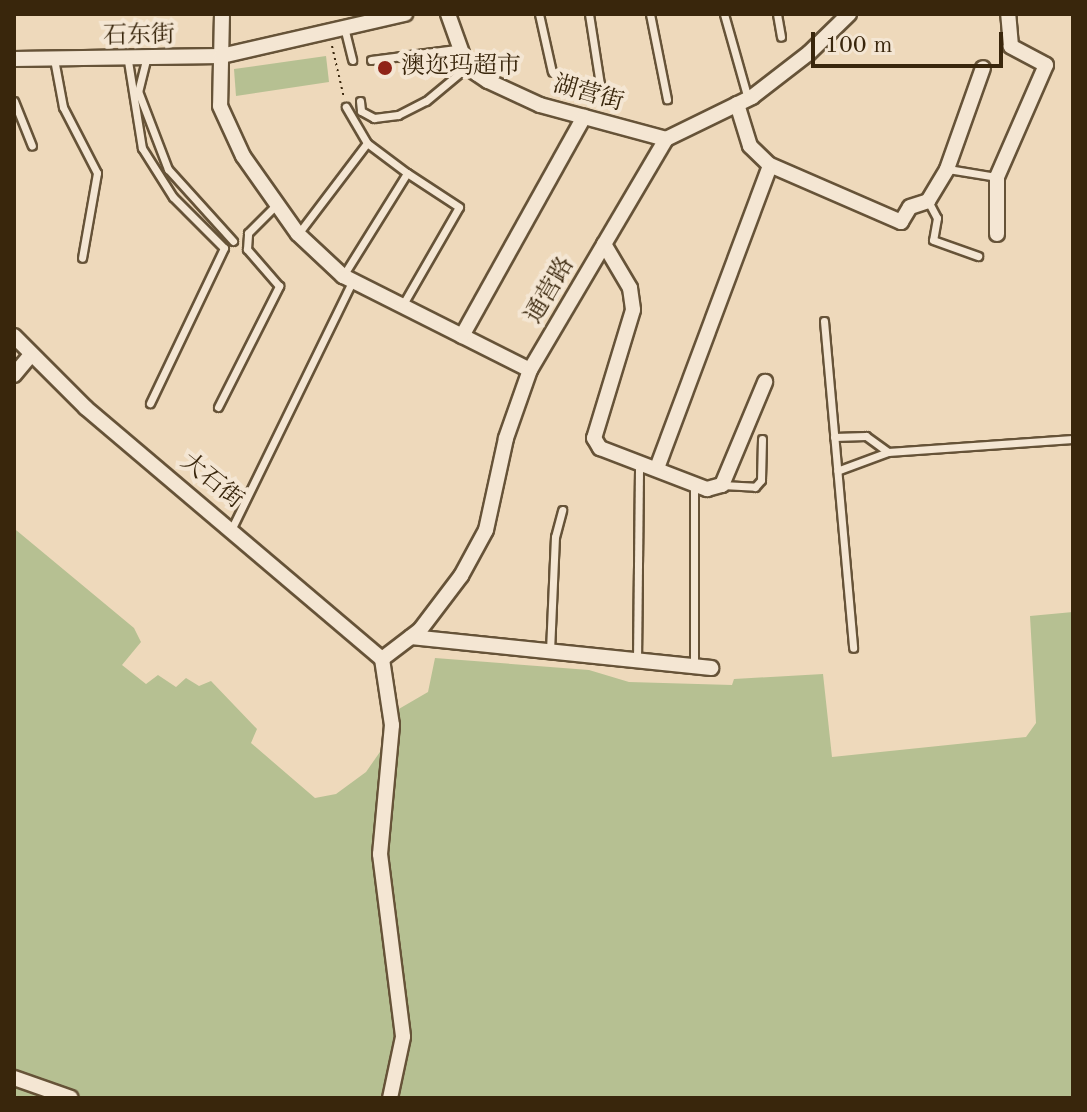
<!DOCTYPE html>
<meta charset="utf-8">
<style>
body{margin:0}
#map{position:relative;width:1087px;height:1112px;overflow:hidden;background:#eed9bb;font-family:"Old Standard TT","Noto Serif SC",serif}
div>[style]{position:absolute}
.green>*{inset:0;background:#b6c092}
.path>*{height:2px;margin-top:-1px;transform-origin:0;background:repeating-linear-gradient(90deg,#39260c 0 2px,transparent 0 6px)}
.roads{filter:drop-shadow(2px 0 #665338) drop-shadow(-2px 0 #665338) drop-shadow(0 2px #665338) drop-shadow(0 -2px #665338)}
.service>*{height:7px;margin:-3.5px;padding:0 3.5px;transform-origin:3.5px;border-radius:3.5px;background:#f4e6d3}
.minor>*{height:14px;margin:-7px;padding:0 7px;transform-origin:7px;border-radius:7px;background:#f4e6d3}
.dots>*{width:22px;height:22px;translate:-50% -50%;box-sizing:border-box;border:4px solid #f4e6d3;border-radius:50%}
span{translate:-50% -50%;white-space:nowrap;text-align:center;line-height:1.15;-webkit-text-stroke:8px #f4e6d3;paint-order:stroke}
.street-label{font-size:24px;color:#39260c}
.poi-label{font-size:24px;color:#39260c}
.left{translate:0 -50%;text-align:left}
.frame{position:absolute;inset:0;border:16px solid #39260c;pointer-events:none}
.scale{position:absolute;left:811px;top:32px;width:192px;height:36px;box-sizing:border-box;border:4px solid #39260c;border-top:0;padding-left:10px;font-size:24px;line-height:28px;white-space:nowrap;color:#39260c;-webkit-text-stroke:6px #f4e6d3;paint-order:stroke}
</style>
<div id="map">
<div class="green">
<i style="clip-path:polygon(326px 56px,329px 82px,236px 96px,234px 69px)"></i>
<i style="clip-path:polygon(16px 530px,134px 628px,141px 642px,122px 665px,146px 684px,158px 675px,176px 687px,186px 678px,199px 686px,211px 681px,257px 729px,251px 743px,315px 798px,336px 794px,366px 772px,382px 749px,385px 717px,428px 692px,435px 658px,589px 670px,629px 682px,732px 685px,734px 679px,823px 674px,832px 757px,1026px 737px,1036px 723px,1030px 616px,1073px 612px,1073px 1098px,14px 1098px)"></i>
</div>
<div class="path">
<i style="left:332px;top:46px;width:53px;rotate:77deg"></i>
</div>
<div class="roads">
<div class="service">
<i style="left:539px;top:14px;width:59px;rotate:77.4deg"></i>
<i style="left:589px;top:14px;width:84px;rotate:81.1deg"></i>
<i style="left:650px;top:14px;width:87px;rotate:78.7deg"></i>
<i style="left:724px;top:14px;width:88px;rotate:74.2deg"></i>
<i style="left:777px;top:14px;width:23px;rotate:80deg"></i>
<i style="left:344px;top:27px;width:34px;rotate:76deg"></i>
<i style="left:54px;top:59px;width:49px;rotate:79.4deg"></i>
<i style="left:63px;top:107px;width:74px;rotate:62.7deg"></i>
<i style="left:97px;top:173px;width:86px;rotate:100deg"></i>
<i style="left:146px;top:60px;width:32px;rotate:104deg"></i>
<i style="left:138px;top:91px;width:84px;rotate:69deg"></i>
<i style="left:168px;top:169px;width:97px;rotate:47.9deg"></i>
<i style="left:371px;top:60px;width:86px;rotate:-7.4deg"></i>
<i style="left:128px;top:61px;width:88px;rotate:80.9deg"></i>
<i style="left:142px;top:148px;width:58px;rotate:57.7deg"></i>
<i style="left:173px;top:197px;width:72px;rotate:45deg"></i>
<i style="left:224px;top:248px;width:172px;rotate:115.5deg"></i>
<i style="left:14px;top:101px;width:48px;rotate:68.2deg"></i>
<i style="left:360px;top:101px;width:10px;rotate:84deg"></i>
<i style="left:361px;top:111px;width:15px;rotate:28deg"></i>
<i style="left:374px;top:118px;width:24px;rotate:-7deg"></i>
<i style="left:398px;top:115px;width:31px;rotate:-27deg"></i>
<i style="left:426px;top:101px;width:53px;rotate:-39.7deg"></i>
<i style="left:948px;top:169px;width:50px;rotate:9.3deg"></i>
<i style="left:928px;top:201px;width:19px;rotate:62deg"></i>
<i style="left:937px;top:218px;width:22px;rotate:100deg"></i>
<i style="left:933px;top:240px;width:48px;rotate:19.6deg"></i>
<i style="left:298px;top:234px;width:114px;rotate:-52.8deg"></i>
<i style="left:343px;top:276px;width:121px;rotate:-58.1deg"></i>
<i style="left:407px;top:173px;width:50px;rotate:-143.1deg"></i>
<i style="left:367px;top:143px;width:42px;rotate:-120.3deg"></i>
<i style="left:402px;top:306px;width:114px;rotate:-60.1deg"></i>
<i style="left:459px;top:207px;width:62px;rotate:-146.8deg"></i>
<i style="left:824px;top:321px;width:328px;rotate:84.9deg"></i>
<i style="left:218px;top:407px;width:136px;rotate:-63.2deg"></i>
<i style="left:279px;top:286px;width:49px;rotate:-130.9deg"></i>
<i style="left:247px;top:249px;width:16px;rotate:-86deg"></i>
<i style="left:248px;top:233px;width:41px;rotate:-45deg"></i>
<i style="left:834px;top:437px;width:32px;rotate:-2deg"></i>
<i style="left:866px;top:436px;width:27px;rotate:36deg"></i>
<i style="left:888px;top:452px;width:54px;rotate:159.6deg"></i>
<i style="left:888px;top:452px;width:185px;rotate:-4deg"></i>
<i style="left:722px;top:485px;width:33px;rotate:3deg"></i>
<i style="left:755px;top:487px;width:9px;rotate:-49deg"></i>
<i style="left:761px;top:480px;width:41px;rotate:-88.6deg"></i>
<i style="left:232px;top:528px;width:274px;rotate:-64deg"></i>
<i style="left:550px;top:651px;width:114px;rotate:-87.5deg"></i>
<i style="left:555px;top:537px;width:28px;rotate:-75deg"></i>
<i style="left:637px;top:661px;width:198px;rotate:-89.4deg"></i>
<i style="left:694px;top:666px;width:182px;rotate:-90deg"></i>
</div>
<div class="minor">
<i style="left:222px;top:14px;width:92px;rotate:91.2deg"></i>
<i style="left:220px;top:106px;width:55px;rotate:65.3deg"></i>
<i style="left:243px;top:156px;width:95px;rotate:54.8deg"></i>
<i style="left:298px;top:234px;width:62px;rotate:43deg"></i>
<i style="left:343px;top:276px;width:209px;rotate:26.7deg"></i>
<i style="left:448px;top:14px;width:56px;rotate:70.3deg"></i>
<i style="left:467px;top:67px;width:25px;rotate:34deg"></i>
<i style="left:488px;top:81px;width:57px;rotate:24.8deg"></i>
<i style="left:540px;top:105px;width:131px;rotate:15.1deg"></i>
<i style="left:14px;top:59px;width:207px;rotate:-0.8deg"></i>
<i style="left:221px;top:56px;width:189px;rotate:-12.9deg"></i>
<i style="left:737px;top:104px;width:44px;rotate:72.8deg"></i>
<i style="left:750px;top:146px;width:28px;rotate:44deg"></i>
<i style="left:770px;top:165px;width:143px;rotate:23.5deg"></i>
<i style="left:901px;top:222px;width:17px;rotate:-59deg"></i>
<i style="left:910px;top:207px;width:19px;rotate:-18deg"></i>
<i style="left:928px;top:201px;width:37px;rotate:-59deg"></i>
<i style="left:947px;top:169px;width:107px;rotate:-70.4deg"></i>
<i style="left:997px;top:234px;width:57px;rotate:-90deg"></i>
<i style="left:997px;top:177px;width:122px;rotate:-66.4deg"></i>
<i style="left:1046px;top:65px;width:40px;rotate:-152deg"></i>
<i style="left:1011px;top:46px;width:32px;rotate:-95deg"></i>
<i style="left:604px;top:244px;width:51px;rotate:59.4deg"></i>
<i style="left:630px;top:288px;width:22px;rotate:82deg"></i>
<i style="left:633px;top:310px;width:134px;rotate:106.9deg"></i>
<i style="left:594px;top:438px;width:12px;rotate:59deg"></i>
<i style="left:600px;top:448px;width:115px;rotate:21deg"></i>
<i style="left:707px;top:489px;width:16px;rotate:-15deg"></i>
<i style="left:722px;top:485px;width:112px;rotate:-67.3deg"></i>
<i style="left:14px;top:336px;width:102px;rotate:45deg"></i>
<i style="left:86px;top:408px;width:388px;rotate:40.3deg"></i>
<i style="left:462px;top:336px;width:251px;rotate:-60.9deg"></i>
<i style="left:14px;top:375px;width:26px;rotate:-50deg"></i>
<i style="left:657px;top:468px;width:323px;rotate:-69.5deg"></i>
<i style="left:411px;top:637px;width:302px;rotate:5.9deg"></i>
<i style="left:382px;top:659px;width:48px;rotate:-37.3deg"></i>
<i style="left:420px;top:630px;width:68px;rotate:-52.8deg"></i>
<i style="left:461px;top:576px;width:52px;rotate:-61.5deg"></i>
<i style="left:486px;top:530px;width:94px;rotate:-77.7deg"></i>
<i style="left:506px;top:438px;width:72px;rotate:-70.6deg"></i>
<i style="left:530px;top:370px;width:268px;rotate:-59.5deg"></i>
<i style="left:666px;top:139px;width:96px;rotate:-26deg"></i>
<i style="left:752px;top:97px;width:72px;rotate:-37.7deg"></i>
<i style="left:809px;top:53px;width:56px;rotate:-44.3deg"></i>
<i style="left:382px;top:659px;width:67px;rotate:81.4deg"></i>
<i style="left:392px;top:725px;width:130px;rotate:95.3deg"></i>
<i style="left:380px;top:854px;width:184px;rotate:82.8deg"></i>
<i style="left:403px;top:1037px;width:62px;rotate:102deg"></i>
<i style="left:14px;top:1078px;width:60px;rotate:19.3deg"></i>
</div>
</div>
<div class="dots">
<i style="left:385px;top:68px;background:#8f2418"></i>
</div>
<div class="street-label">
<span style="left:139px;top:37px;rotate:-1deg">石东街</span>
<span style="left:588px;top:95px;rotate:16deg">湖营街</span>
<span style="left:551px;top:291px;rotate:-60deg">通营路</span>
<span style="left:211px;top:482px;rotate:39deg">大石街</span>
</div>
<div class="poi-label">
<span class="left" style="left:401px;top:68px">澳迩玛超市</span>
</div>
<div class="frame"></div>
<div class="scale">100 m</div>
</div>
